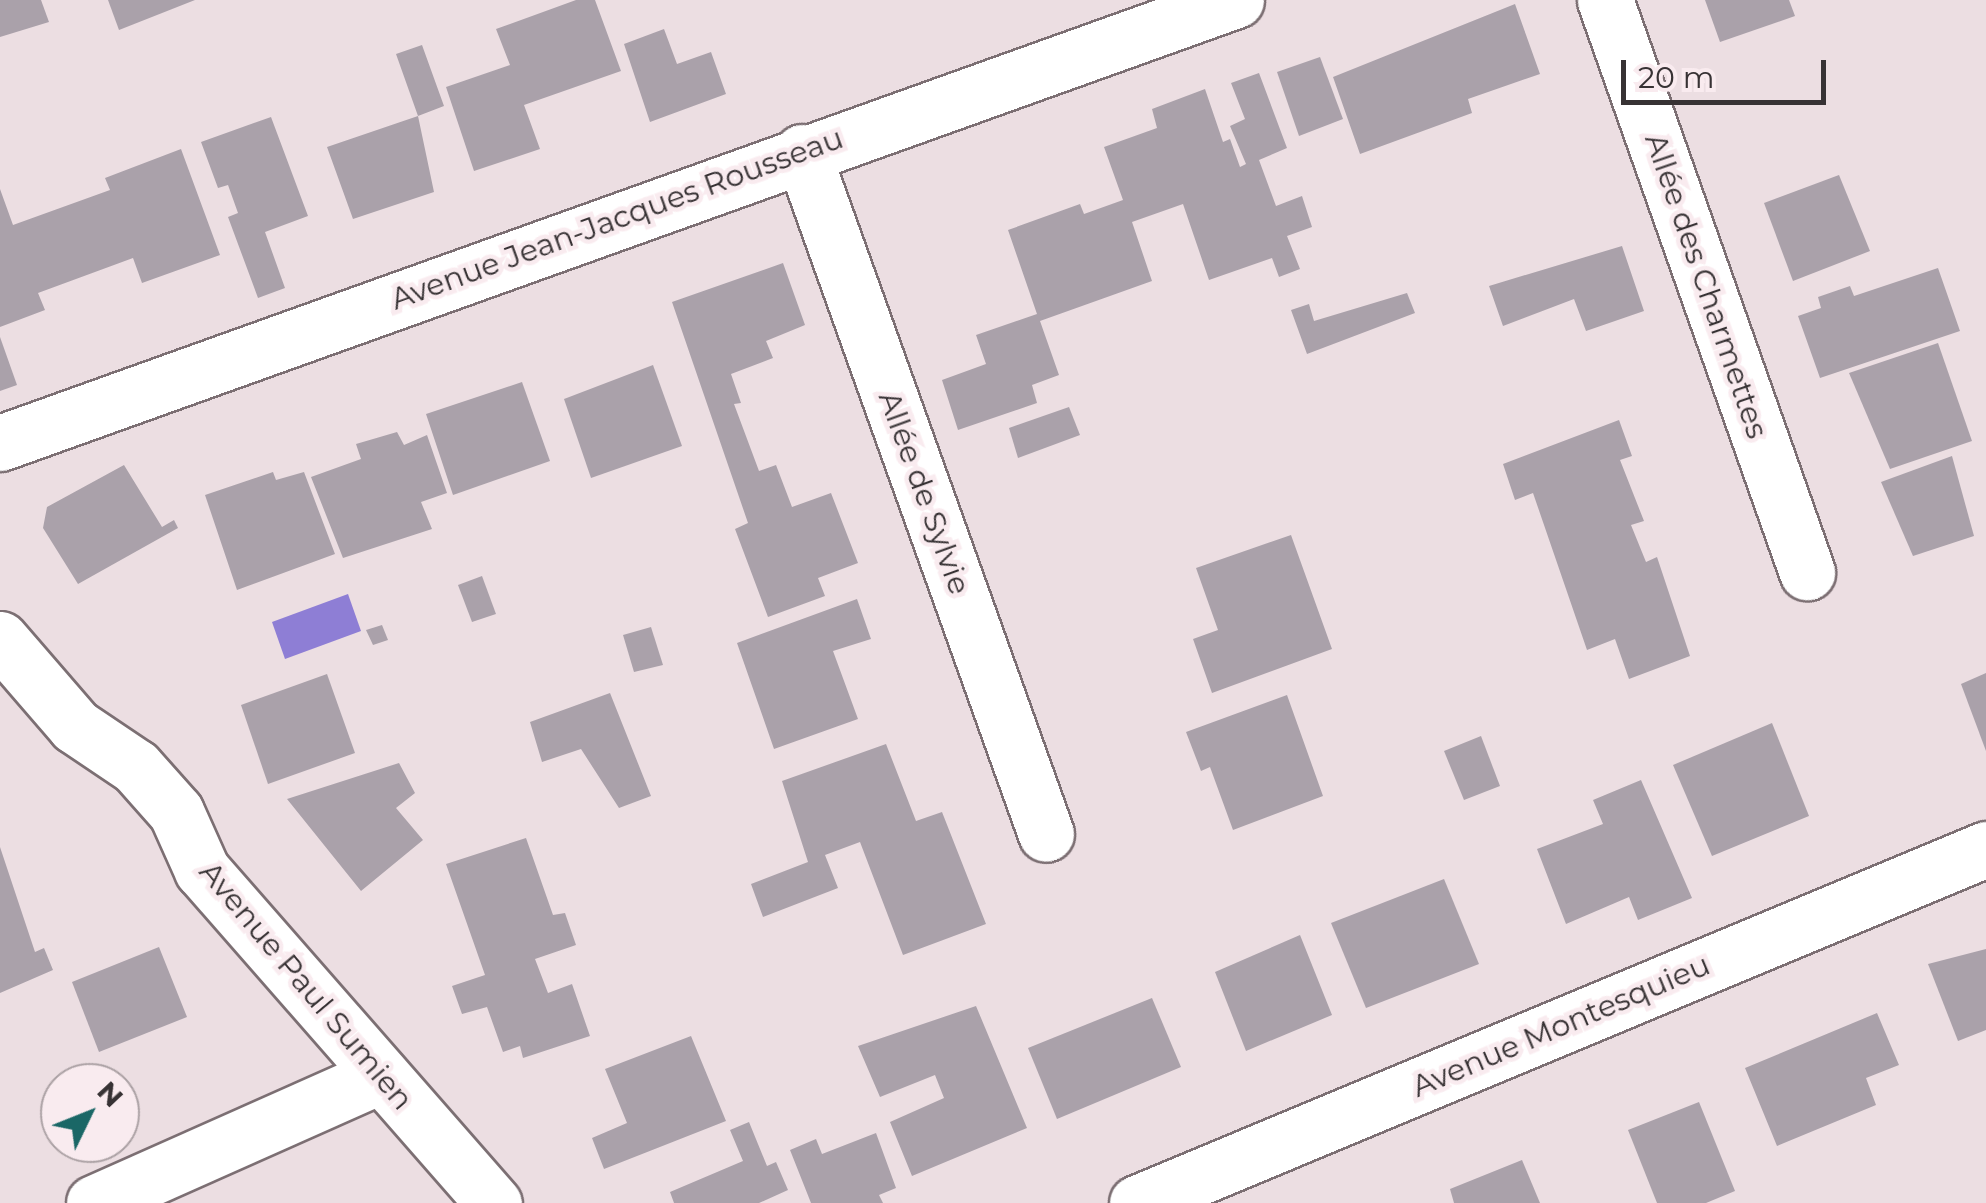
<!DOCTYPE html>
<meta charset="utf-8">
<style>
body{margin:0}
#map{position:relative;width:1986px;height:1203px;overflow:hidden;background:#ecdee2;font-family:Montserrat,sans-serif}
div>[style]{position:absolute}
.water>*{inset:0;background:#8e7ed5}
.building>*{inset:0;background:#aaa1aa}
.roads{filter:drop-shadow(2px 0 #7c6f73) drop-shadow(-2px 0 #7c6f73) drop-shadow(0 2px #7c6f73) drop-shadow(0 -2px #7c6f73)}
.street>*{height:55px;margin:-27.5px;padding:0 27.5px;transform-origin:27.5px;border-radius:27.5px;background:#fff}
.secondary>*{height:55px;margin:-27.5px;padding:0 27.5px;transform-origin:27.5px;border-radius:27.5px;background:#fff}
span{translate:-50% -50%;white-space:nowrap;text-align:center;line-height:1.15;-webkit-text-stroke:9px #f9ebef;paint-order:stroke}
.street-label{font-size:30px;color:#373234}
.north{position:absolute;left:40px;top:1063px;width:100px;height:100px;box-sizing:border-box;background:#f9ebef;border:2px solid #aba1a4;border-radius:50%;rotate:47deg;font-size:28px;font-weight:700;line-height:40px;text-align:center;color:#373234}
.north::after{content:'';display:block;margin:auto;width:35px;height:45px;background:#1a6766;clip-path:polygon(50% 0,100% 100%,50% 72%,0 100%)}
.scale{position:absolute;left:1621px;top:60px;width:205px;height:45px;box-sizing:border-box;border:5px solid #373234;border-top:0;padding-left:12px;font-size:30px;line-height:35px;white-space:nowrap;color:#373234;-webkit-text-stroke:8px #f9ebef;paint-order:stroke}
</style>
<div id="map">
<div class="water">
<i style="clip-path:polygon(348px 594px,361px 631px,285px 659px,272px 622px)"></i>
</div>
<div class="building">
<i style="clip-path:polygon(0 0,41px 0,49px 22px,0 37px)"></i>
<i style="clip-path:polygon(108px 0,195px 0,119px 30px)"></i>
<i style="clip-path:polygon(576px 0,595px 0,621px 71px,524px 105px,540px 149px,474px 171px,446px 87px,510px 65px,496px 29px)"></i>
<i style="clip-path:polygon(1705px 0,1789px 0,1795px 16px,1720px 42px)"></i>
<i style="clip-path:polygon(1515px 4px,1540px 74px,1468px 99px,1472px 113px,1360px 154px,1333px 77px)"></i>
<i style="clip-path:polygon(664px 29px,677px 64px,711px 52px,726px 94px,650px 122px,624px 44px)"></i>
<i style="clip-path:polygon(422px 45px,444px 106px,418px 116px,434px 192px,353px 219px,327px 147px,418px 116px,396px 54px)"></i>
<i style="clip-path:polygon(1320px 57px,1343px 119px,1299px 136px,1277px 72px)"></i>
<i style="clip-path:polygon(1259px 73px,1287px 148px,1259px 160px,1276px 206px,1302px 196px,1312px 227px,1287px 236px,1300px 269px,1279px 277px,1272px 258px,1209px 280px,1183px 204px,1132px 222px,1152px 281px,1040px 321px,1059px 375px,1032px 385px,1037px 403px,958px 430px,942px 380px,986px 364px,976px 335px,1037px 314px,1008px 230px,1080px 204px,1084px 214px,1123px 200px,1104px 147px,1157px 128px,1152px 109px,1205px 89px,1223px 142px,1230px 139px,1240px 167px,1246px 164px,1230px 126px,1245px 119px,1231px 83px)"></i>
<i style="clip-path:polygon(271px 117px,308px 216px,265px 232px,285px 288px,258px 298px,228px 217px,238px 213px,228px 185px,218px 188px,201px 142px)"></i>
<i style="clip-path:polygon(181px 149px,220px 255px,142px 283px,133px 258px,38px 293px,45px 310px,0 327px,0 189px,13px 225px,110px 190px,105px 178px)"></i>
<i style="clip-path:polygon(1839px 175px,1870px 251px,1793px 281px,1764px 203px)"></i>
<i style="clip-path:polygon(1622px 246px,1644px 311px,1586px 331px,1574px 299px,1503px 326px,1489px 286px)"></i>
<i style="clip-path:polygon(783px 263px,805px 325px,766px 341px,773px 358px,731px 374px,741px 403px,734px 404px,759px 471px,776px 465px,792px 507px,831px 493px,858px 563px,818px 578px,825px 596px,768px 617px,735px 529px,748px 523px,672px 302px)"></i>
<i style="clip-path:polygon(1938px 268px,1960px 331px,1820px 378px,1798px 316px,1821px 308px,1818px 297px,1850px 286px,1854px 296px)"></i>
<i style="clip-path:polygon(1407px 293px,1415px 313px,1307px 354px,1291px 310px,1309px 304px,1314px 321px)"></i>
<i style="clip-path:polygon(0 337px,17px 385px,0 391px)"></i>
<i style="clip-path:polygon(1938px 343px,1972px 441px,1890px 469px,1849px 373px)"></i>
<i style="clip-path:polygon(653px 365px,682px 446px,591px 478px,564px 399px)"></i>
<i style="clip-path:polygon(522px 382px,550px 461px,453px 495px,426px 414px)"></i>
<i style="clip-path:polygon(1069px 407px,1080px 435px,1018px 458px,1009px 428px)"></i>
<i style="clip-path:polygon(1619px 420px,1632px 456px,1620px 460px,1644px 521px,1631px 525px,1646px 562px,1657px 557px,1690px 656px,1629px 679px,1615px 639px,1587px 650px,1533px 493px,1515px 500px,1503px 464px)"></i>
<i style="clip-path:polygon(397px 432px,404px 445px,427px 435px,447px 493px,421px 502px,432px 529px,343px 558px,311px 477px,361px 459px,356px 444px)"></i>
<i style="clip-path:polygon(1952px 456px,1974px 536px,1913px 556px,1881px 482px)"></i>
<i style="clip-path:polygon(124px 465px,162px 527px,174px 520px,178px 528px,78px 584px,43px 528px,47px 507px)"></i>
<i style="clip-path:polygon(273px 472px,276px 480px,304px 472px,335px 554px,237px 590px,205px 495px)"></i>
<i style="clip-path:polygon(1291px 535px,1332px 649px,1212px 693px,1193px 639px,1218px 630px,1196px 568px)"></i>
<i style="clip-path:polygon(482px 576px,496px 614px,472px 622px,458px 585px)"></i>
<i style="clip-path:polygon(857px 599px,871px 639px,833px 651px,858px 719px,774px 749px,737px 643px)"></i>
<i style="clip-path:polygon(382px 625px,388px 640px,373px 645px,366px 630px)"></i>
<i style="clip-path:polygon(651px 627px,663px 665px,634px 672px,623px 635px)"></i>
<i style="clip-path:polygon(1986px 673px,1986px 751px,1961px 684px)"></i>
<i style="clip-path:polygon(327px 674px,355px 753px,268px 784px,241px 705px)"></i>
<i style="clip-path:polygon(610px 693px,651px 796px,619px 808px,581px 749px,542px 762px,530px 722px)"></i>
<i style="clip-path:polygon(1287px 695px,1323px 796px,1233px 830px,1210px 767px,1201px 771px,1186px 732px)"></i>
<i style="clip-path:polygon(1772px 723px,1809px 816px,1712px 856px,1673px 765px)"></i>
<i style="clip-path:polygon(1481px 736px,1500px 786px,1464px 800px,1444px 751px)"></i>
<i style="clip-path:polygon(886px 744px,916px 821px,942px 812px,986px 924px,903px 955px,860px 842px,825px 855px,838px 888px,763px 917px,751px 884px,808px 862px,782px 781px)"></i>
<i style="clip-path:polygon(399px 763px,415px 793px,396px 808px,423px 840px,361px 891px,287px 799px)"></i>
<i style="clip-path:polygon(1641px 780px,1692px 898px,1638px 920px,1629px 897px,1566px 924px,1537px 849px,1603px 824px,1593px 800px)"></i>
<i style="clip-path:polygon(526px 838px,553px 915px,565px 913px,576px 945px,535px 959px,548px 993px,572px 984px,590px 1036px,523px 1058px,520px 1046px,503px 1052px,487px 1007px,462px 1014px,452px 986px,485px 975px,446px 864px)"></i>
<i style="clip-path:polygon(0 847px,35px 952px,44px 948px,53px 970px,0 993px)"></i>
<i style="clip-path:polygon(1444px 879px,1479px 964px,1366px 1008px,1331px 923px)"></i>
<i style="clip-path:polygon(1300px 935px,1332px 1015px,1246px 1051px,1215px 972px)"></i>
<i style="clip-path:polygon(159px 947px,187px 1017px,99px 1052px,72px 982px)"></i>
<i style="clip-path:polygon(1986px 949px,1986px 1030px,1958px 1041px,1928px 964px)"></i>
<i style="clip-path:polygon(1152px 998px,1181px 1067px,1057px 1119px,1028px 1048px)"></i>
<i style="clip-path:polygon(976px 1006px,1027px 1128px,912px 1176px,890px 1122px,944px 1098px,935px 1075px,880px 1097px,858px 1046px)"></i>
<i style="clip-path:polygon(1877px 1013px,1899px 1065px,1866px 1078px,1876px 1105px,1777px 1146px,1745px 1068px)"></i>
<i style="clip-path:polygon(691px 1036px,726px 1121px,604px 1169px,592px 1138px,627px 1123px,605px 1069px)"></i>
<i style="clip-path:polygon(1699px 1102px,1735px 1191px,1706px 1203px,1657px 1203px,1628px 1130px)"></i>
<i style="clip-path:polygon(749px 1122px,767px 1166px,776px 1162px,788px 1190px,759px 1203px,674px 1203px,670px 1192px,743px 1161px,730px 1130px)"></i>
<i style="clip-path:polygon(876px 1133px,896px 1188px,879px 1195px,883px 1203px,811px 1203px,790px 1150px,816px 1139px,822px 1154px)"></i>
<i style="clip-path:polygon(1522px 1160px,1540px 1203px,1454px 1203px,1450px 1189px)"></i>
</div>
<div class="roads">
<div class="street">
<i style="left:1605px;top:0;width:607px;rotate:70.55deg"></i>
<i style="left:802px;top:152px;width:724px;rotate:70.31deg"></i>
<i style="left:0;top:443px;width:1313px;rotate:-19.72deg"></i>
<i style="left:94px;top:1203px;width:314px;rotate:-24deg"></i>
</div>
<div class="secondary">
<i style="left:0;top:639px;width:115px;rotate:49.2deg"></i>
<i style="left:75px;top:726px;width:73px;rotate:33.9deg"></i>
<i style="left:136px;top:767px;width:60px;rotate:48.4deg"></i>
<i style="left:176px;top:812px;width:64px;rotate:65.9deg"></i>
<i style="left:202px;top:870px;width:443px;rotate:48.8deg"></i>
<i style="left:1137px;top:1203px;width:920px;rotate:-22.63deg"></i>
</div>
</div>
<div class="street-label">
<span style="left:617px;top:219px;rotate:-20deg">Avenue Jean-Jacques Rousseau</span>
<span style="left:1706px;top:286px;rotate:71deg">Allée des Charmettes</span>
<span style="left:924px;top:493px;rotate:70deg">Allée de Sylvie</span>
<span style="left:306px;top:986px;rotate:50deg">Avenue Paul Sumien</span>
<span style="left:1561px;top:1026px;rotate:-23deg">Avenue Montesquieu</span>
</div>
<div class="north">N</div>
<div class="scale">20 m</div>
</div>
